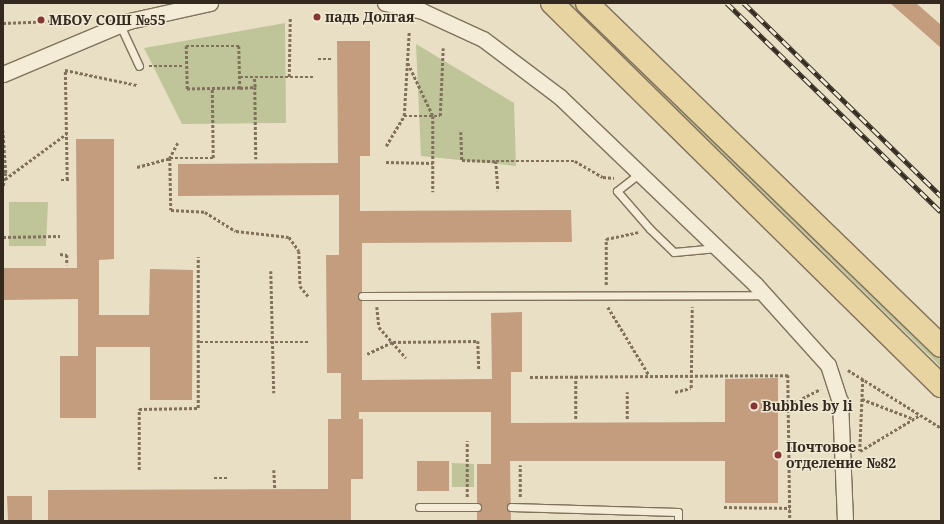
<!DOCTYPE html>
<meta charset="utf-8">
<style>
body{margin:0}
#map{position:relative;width:944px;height:524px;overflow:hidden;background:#e9dfc4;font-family:"Noto Serif",serif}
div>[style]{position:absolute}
.green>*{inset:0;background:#bfc599}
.building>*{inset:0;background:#c39d7e}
.path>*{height:2.5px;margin-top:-1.25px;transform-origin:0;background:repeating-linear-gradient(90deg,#81715c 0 3px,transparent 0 5px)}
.roads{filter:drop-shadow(1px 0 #81715c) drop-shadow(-1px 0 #81715c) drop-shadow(0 1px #81715c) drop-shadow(0 -1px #81715c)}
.lane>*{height:7px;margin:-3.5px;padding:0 3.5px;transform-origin:3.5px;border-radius:3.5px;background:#f4ecd6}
.street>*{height:15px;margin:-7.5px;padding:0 7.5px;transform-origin:7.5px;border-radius:7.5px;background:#f4ecd6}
.primary>*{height:22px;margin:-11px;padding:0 11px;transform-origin:11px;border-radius:11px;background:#e8d4a0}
.rail>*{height:4.5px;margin-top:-2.25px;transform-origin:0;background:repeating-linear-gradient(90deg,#f1e9d3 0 9px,#33291f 0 18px);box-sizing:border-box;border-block:1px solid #33291f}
.dots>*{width:11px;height:11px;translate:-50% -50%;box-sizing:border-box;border:2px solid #f1e9d3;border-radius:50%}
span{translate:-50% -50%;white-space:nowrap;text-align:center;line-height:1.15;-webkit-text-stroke:3px #f1e9d3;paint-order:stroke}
.poi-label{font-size:14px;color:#33291f;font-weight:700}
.left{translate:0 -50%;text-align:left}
.frame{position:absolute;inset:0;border:4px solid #33291f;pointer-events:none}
</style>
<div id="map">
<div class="green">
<i style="clip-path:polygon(568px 3px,574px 3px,941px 360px,941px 367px)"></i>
<i style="clip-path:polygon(285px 23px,286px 123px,182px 124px,144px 48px)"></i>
<i style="clip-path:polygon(416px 44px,514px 103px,516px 166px,421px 156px)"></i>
<i style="clip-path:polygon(9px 202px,48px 202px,46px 246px,9px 246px)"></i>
<i style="clip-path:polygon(452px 463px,474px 464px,474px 487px,452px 487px)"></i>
</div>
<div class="building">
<i style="clip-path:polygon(890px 3px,916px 3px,941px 25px,941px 48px)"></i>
<i style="clip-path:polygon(337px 41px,370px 41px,370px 156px,360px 156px,360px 211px,571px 210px,572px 242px,362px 243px,362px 380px,492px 379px,491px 313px,522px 312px,522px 372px,511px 372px,511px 423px,725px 422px,725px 379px,778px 378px,778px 503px,725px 503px,725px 461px,510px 461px,511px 521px,477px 521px,477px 464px,491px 464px,491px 412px,359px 412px,359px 419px,363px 419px,363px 479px,351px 479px,351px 521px,48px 521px,48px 490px,328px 489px,328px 419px,341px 419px,341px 373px,327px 373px,326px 255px,339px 255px,339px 195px,178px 196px,178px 164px,338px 163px)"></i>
<i style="clip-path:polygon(76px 139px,114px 139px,114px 259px,99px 260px,99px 315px,149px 315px,150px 269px,193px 270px,192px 400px,150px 400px,150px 347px,96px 347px,96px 418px,60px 418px,60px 356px,78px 356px,78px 299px,3px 300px,3px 268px,77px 268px)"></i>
<i style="clip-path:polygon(417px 461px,449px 461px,449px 491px,417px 491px)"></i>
<i style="clip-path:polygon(7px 496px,32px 496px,32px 520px,8px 520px)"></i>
</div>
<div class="path">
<i style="left:3px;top:23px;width:80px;rotate:-2.1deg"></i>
<i style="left:186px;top:46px;width:53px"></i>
<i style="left:239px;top:46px;width:42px;rotate:88.6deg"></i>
<i style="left:240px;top:88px;width:53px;rotate:178.9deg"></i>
<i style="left:187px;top:89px;width:43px;rotate:-91.3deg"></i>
<i style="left:318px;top:59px;width:15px"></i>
<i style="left:408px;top:63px;width:59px;rotate:64.7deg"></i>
<i style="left:433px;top:116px;width:76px;rotate:90deg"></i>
<i style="left:149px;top:66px;width:35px"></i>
<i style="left:240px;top:77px;width:74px"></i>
<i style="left:289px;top:77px;width:60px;rotate:-89deg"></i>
<i style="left:255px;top:87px;width:72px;rotate:89.2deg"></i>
<i style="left:240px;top:88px;width:15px;rotate:-4deg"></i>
<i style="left:255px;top:87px;width:10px;rotate:-96deg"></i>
<i style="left:404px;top:116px;width:85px;rotate:-86.6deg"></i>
<i style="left:3px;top:130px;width:43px;rotate:86deg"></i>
<i style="left:6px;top:173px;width:15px;rotate:101deg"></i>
<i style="left:461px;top:132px;width:28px;rotate:88deg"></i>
<i style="left:462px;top:160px;width:34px;rotate:2deg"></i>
<i style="left:496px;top:161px;width:30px;rotate:86deg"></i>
<i style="left:178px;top:143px;width:17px;rotate:118deg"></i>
<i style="left:170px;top:158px;width:52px;rotate:88.9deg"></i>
<i style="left:171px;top:210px;width:34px;rotate:3deg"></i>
<i style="left:205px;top:212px;width:36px;rotate:32deg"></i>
<i style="left:236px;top:231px;width:53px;rotate:6.5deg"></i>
<i style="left:289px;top:237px;width:17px;rotate:54deg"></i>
<i style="left:299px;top:251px;width:35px;rotate:88deg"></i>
<i style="left:300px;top:286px;width:13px;rotate:51deg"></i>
<i style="left:386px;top:146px;width:35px;rotate:-59deg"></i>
<i style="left:404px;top:116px;width:36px"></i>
<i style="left:440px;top:116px;width:68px;rotate:-87.5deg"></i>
<i style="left:496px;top:161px;width:79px"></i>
<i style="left:575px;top:161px;width:32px;rotate:30deg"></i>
<i style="left:603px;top:177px;width:11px;rotate:5deg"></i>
<i style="left:386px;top:162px;width:47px;rotate:1.2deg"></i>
<i style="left:137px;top:167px;width:34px;rotate:-15deg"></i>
<i style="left:170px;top:158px;width:43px"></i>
<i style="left:213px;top:158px;width:69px;rotate:-90.8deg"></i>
<i style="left:5px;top:179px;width:76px;rotate:-36.4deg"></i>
<i style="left:61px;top:180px;width:10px"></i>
<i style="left:67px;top:180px;width:110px;rotate:-91deg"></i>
<i style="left:65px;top:70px;width:74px;rotate:11.8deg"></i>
<i style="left:3px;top:237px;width:57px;rotate:-1deg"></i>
<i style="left:60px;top:254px;width:7px;rotate:8deg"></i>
<i style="left:67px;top:255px;width:10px;rotate:90deg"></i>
<i style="left:271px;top:271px;width:122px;rotate:88.6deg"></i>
<i style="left:606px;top:285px;width:46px;rotate:-90deg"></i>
<i style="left:606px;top:239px;width:33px;rotate:-12deg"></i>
<i style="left:377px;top:307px;width:20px;rotate:84deg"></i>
<i style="left:379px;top:327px;width:41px;rotate:48.9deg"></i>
<i style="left:608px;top:307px;width:79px;rotate:58.9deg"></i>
<i style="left:200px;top:342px;width:108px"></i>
<i style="left:367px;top:354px;width:29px;rotate:-25deg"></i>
<i style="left:393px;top:342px;width:85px;rotate:-0.7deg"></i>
<i style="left:478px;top:341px;width:29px;rotate:88deg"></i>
<i style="left:848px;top:370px;width:110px;rotate:31.9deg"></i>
<i style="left:576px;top:376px;width:43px;rotate:90deg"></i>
<i style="left:530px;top:377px;width:258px;rotate:-0.4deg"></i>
<i style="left:788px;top:375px;width:146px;rotate:89.2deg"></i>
<i style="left:863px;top:379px;width:72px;rotate:92.4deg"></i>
<i style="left:860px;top:451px;width:70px;rotate:-31deg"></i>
<i style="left:675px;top:392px;width:16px;rotate:-14deg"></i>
<i style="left:691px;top:388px;width:81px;rotate:-89.3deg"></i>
<i style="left:862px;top:399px;width:56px;rotate:21deg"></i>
<i style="left:789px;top:405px;width:35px;rotate:-27deg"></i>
<i style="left:627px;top:419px;width:27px;rotate:-90deg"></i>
<i style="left:789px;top:448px;width:24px;rotate:-2deg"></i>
<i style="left:139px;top:470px;width:61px;rotate:-90deg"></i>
<i style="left:139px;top:409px;width:59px;rotate:-1deg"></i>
<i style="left:198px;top:408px;width:151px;rotate:-90deg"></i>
<i style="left:274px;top:470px;width:19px;rotate:87deg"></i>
<i style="left:214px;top:478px;width:15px"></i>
<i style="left:467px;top:497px;width:56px;rotate:-90deg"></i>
<i style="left:520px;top:497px;width:32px;rotate:-90deg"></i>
<i style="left:724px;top:507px;width:66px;rotate:0.9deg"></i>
</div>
<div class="roads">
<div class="lane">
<i style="left:120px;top:25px;width:45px;rotate:65.1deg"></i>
<i style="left:640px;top:173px;width:29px;rotate:142deg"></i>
<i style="left:617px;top:191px;width:50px;rotate:49deg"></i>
<i style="left:650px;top:229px;width:33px;rotate:44deg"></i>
<i style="left:674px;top:252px;width:43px;rotate:-5.3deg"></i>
<i style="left:362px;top:296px;width:402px;rotate:-0.1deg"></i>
<i style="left:419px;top:507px;width:58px"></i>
<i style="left:511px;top:507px;width:167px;rotate:1.7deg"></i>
<i style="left:678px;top:512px;width:9px;rotate:90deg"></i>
</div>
<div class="street">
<i style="left:385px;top:3px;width:38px;rotate:12deg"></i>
<i style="left:422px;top:11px;width:67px;rotate:24.7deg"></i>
<i style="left:483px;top:39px;width:96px;rotate:37deg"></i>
<i style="left:560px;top:97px;width:270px;rotate:43.8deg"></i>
<i style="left:755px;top:284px;width:109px;rotate:48deg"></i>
<i style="left:828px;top:365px;width:38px;rotate:72deg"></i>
<i style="left:840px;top:401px;width:120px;rotate:87.6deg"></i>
<i style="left:3px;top:74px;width:137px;rotate:-22.8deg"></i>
<i style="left:129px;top:21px;width:83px;rotate:-12.5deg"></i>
</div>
<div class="primary">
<i style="left:552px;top:3px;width:546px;rotate:44.55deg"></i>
<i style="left:587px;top:3px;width:493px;rotate:44.1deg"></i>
</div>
</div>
<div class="rail">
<i style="left:727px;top:3px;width:299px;rotate:44.3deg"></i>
<i style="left:744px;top:3px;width:276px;rotate:44.4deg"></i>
</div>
<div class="dots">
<i style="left:317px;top:17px;background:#893533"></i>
<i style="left:41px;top:20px;background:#893533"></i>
<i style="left:754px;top:406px;background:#893533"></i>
<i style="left:778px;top:455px;background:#893533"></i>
</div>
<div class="poi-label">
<span class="left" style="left:325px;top:17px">падь Долгая</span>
<span class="left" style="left:49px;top:20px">МБОУ СОШ №55</span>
<span class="left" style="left:762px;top:406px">Bubbles by li</span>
<span class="left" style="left:786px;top:455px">Почтовое<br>отделение №82</span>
</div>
<div class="frame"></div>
</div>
